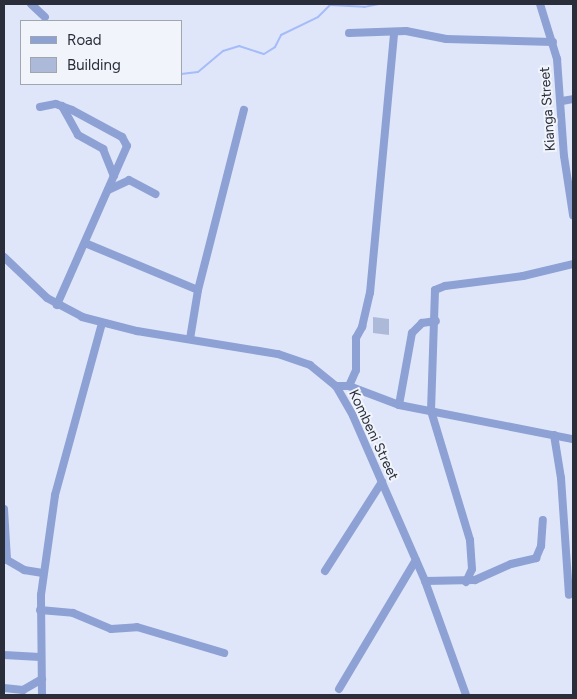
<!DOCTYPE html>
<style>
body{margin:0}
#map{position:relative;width:577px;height:699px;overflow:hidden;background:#dfe6fa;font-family:Figtree,sans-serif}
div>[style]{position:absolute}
.stream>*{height:2px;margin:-1px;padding:0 1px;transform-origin:1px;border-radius:1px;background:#a6bcf9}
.building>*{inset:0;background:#adb9d9}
.minor>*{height:8px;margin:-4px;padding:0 4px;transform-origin:4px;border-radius:4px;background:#8ea1d4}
span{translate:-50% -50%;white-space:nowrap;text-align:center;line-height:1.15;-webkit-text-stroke:4px #f1f4fa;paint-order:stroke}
.street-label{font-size:14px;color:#292e3a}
.frame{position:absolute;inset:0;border:5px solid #292e3a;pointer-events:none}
.legend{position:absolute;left:20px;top:20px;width:162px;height:65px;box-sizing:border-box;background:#f1f4fa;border:1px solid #a1a5ad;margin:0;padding:6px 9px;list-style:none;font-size:15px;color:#292e3a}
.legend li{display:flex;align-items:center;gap:10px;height:25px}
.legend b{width:25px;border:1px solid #a1a5ad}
</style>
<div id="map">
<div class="stream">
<i style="left:181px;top:74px;width:17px;rotate:-7deg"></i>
<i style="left:198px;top:72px;width:33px;rotate:-40deg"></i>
<i style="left:223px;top:51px;width:17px;rotate:-17deg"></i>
<i style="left:239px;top:46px;width:26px;rotate:18deg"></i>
<i style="left:264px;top:54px;width:13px;rotate:-32deg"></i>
<i style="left:275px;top:47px;width:13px;rotate:-63deg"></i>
<i style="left:281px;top:35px;width:41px;rotate:-25.9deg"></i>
<i style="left:318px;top:17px;width:17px;rotate:-45deg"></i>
<i style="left:330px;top:5px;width:34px;rotate:3deg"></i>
<i style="left:364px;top:7px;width:15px;rotate:-11deg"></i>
</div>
<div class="building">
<i style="clip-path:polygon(373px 317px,389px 319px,389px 335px,373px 333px)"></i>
</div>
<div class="minor">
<i style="left:31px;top:4px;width:19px;rotate:43deg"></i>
<i style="left:540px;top:4px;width:58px;rotate:72.8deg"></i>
<i style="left:557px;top:59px;width:97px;rotate:85.9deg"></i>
<i style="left:564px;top:156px;width:60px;rotate:81.3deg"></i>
<i style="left:349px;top:33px;width:57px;rotate:-2deg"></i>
<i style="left:406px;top:31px;width:41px;rotate:11.3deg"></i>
<i style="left:446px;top:39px;width:107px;rotate:1.6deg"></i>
<i style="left:562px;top:101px;width:11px;rotate:-10deg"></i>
<i style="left:62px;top:106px;width:33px;rotate:61deg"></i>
<i style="left:78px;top:135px;width:29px;rotate:29deg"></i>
<i style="left:103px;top:149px;width:29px;rotate:68deg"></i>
<i style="left:40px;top:107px;width:16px;rotate:-11deg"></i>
<i style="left:56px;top:104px;width:17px;rotate:21deg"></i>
<i style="left:72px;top:110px;width:57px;rotate:28.4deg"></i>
<i style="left:122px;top:137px;width:10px;rotate:61deg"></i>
<i style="left:127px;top:146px;width:174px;rotate:113.8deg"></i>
<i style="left:108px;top:190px;width:23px;rotate:-25deg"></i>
<i style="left:129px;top:180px;width:30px;rotate:28deg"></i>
<i style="left:85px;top:243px;width:122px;rotate:22.6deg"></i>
<i style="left:4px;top:257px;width:59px;rotate:43.6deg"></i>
<i style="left:47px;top:298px;width:40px;rotate:28deg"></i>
<i style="left:82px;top:317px;width:57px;rotate:14.3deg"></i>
<i style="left:137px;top:331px;width:143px;rotate:9.3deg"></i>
<i style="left:278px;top:354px;width:34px;rotate:19deg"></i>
<i style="left:310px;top:365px;width:33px;rotate:39deg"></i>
<i style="left:336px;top:386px;width:34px;rotate:60deg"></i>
<i style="left:353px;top:416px;width:180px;rotate:66.4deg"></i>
<i style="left:425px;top:581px;width:121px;rotate:70.2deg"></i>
<i style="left:190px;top:339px;width:50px;rotate:-80.7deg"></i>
<i style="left:198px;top:290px;width:186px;rotate:-75.7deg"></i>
<i style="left:336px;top:386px;width:13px"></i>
<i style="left:349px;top:386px;width:53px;rotate:20.8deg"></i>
<i style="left:399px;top:405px;width:177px;rotate:11.1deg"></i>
<i style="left:349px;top:386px;width:17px;rotate:-66deg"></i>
<i style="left:356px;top:370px;width:32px;rotate:-90deg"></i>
<i style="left:356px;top:338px;width:13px;rotate:-61deg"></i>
<i style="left:362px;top:327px;width:35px;rotate:-77deg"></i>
<i style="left:370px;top:293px;width:262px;rotate:-84.7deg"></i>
<i style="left:399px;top:405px;width:73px;rotate:-79.8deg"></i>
<i style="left:412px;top:333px;width:14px;rotate:-45deg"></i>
<i style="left:422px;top:323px;width:14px;rotate:-8deg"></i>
<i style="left:554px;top:435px;width:44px;rotate:80.8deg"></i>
<i style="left:561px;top:478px;width:117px;rotate:86.1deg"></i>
<i style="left:4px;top:509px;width:51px;rotate:86.6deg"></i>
<i style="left:7px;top:560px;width:20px;rotate:30deg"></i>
<i style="left:24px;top:570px;width:19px;rotate:9deg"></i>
<i style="left:325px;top:571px;width:106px;rotate:-57.4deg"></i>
<i style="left:425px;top:581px;width:50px;rotate:-1.1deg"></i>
<i style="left:475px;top:580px;width:39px;rotate:-24deg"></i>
<i style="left:511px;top:564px;width:26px;rotate:-13deg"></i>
<i style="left:536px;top:558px;width:13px;rotate:-67deg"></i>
<i style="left:541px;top:546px;width:26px;rotate:-86deg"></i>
<i style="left:466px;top:582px;width:14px;rotate:-65deg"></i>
<i style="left:472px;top:569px;width:29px;rotate:-94deg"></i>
<i style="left:470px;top:540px;width:135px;rotate:-106.8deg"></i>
<i style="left:431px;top:411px;width:121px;rotate:-88.1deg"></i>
<i style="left:435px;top:290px;width:11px;rotate:-22deg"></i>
<i style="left:445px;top:286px;width:79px;rotate:-7.3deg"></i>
<i style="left:523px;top:276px;width:51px;rotate:-13.5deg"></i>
<i style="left:40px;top:610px;width:33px;rotate:5deg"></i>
<i style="left:73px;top:613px;width:41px;rotate:22.8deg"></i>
<i style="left:111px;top:629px;width:26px;rotate:-4deg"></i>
<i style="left:137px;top:627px;width:91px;rotate:16.6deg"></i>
<i style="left:4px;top:655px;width:36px;rotate:3deg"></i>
<i style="left:4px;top:688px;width:19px;rotate:6deg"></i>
<i style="left:23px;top:690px;width:22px;rotate:-30deg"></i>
<i style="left:339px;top:689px;width:150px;rotate:-59.2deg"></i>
<i style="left:42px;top:695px;width:100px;rotate:-90.6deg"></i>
<i style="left:41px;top:595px;width:101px;rotate:-82deg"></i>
<i style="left:55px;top:495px;width:178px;rotate:-74.7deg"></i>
</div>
<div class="street-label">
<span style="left:548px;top:109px;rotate:-94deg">Kianga Street</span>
<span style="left:373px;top:435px;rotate:65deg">Kombeni Street</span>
</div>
<div class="frame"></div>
<ul class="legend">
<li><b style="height:6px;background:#8ea1d4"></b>Road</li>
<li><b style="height:14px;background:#adb9d9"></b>Building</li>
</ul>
</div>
